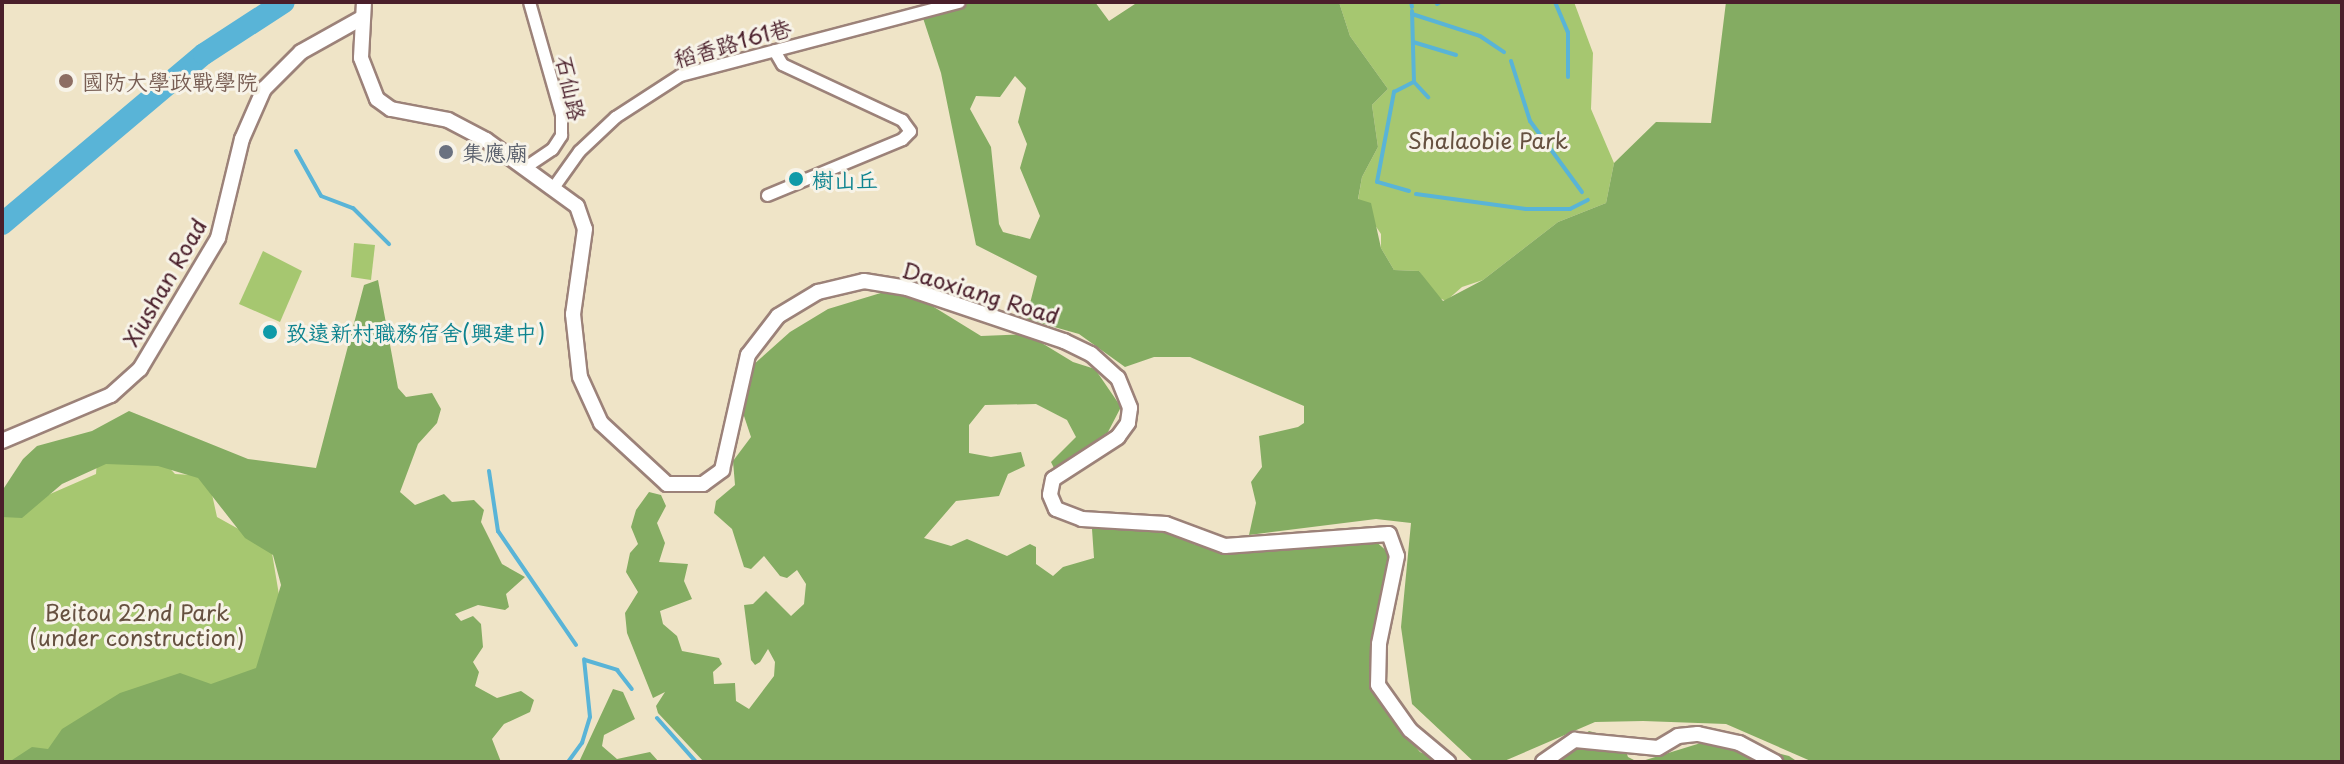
<!DOCTYPE html>
<meta charset="utf-8">
<style>
body{margin:0}
#map{position:relative;width:2344px;height:764px;overflow:hidden;background:#efe4c7;font-family:"Playpen Sans","LXGW WenKai TC",sans-serif}
div>[style]{position:absolute}
.green>*{inset:0;background:#a6c770}
.forest>*{inset:0;background:#84ac62}
.stream>*{height:4px;margin:-2px;padding:0 2px;transform-origin:2px;border-radius:2px;background:#59b4d7}
.river>*{height:22px;margin:-11px;padding:0 11px;transform-origin:11px;border-radius:11px;background:#59b4d7}
.roads{filter:drop-shadow(2px 0 #9c8279) drop-shadow(-2px 0 #9c8279) drop-shadow(0 2px #9c8279) drop-shadow(0 -2px #9c8279)}
.minor>*{height:11px;margin:-5.5px;padding:0 5.5px;transform-origin:5.5px;border-radius:5.5px;background:#fff}
.tertiary>*{height:14px;margin:-7px;padding:0 7px;transform-origin:7px;border-radius:7px;background:#fff}
.dots>*{width:22px;height:22px;translate:-50% -50%;box-sizing:border-box;border:4px solid #f7f3e8;border-radius:50%}
span{translate:-50% -50%;white-space:nowrap;text-align:center;line-height:1.15;-webkit-text-stroke:6px #f7f3e8;paint-order:stroke}
.street-label{font-size:22px;color:#4a1f2b}
.education-label{font-size:22px;color:#785e54}
.left{translate:0 -50%;text-align:left}
.park-label{font-size:22px;color:#665140}
.worship-label{font-size:22px;color:#5b616d}
.culture-label{font-size:22px;color:#0d838f}
.frame{position:absolute;inset:0;border:4px solid #4a1f2b;pointer-events:none}
</style>
<div id="map">
<div class="green">
<i style="clip-path:polygon(1339px 2px,1574px 2px,1593px 53px,1591px 109px,1614px 163px,1606px 203px,1558px 222px,1483px 280px,1462px 287px,1446px 301px,1435px 296px,1419px 271px,1394px 270px,1381px 248px,1381px 234px,1358px 200px,1362px 177px,1378px 147px,1372px 105px,1388px 89px,1350px 36px)"></i>
<i style="clip-path:polygon(354px 243px,375px 245px,371px 280px,351px 277px)"></i>
<i style="clip-path:polygon(263px 251px,302px 271px,280px 322px,239px 304px)"></i>
<i style="clip-path:polygon(146px 443px,175px 474px,208px 476px,217px 517px,271px 547px,279px 595px,251px 762px,2px 762px,2px 515px,96px 474px,98px 447px)"></i>
</div>
<div class="forest">
<i style="clip-path:polygon(evenodd,964px 2px,1095px 2px,1109px 21px,1138px 2px,1339px 2px,1350px 36px,1388px 89px,1372px 105px,1378px 147px,1362px 177px,1358px 199px,1371px 203px,1381px 248px,1394px 270px,1419px 271px,1443px 301px,1483px 280px,1558px 222px,1606px 203px,1614px 163px,1656px 122px,1711px 123px,1726px 2px,2342px 2px,2342px 762px,1813px 762px,1726px 724px,1643px 721px,1595px 722px,1502px 762px,1474px 762px,1412px 704px,1401px 627px,1411px 523px,1376px 519px,1249px 535px,1256px 503px,1251px 482px,1262px 467px,1259px 436px,1298px 427px,1304px 423px,1304px 406px,1190px 357px,1154px 357px,1125px 367px,1079px 334px,1026px 319px,1037px 276px,976px 245px,941px 73px,923px 18px,964px 2px,1015px 76px,1026px 88px,1018px 122px,1027px 144px,1020px 168px,1040px 216px,1030px 239px,1003px 232px,999px 224px,991px 147px,970px 109px,976px 96px,1000px 97px,1015px 76px)"></i>
<i style="clip-path:polygon(378px 280px,398px 388px,406px 397px,432px 393px,441px 409px,437px 423px,418px 444px,400px 492px,415px 505px,444px 494px,452px 502px,474px 500px,484px 510px,481px 522px,502px 564px,525px 577px,506px 594px,509px 607px,505px 610px,478px 605px,455px 614px,461px 621px,473px 616px,481px 624px,483px 647px,473px 662px,479px 672px,475px 686px,497px 698px,521px 691px,534px 700px,530px 712px,504px 724px,492px 739px,501px 762px,9px 762px,32px 747px,48px 749px,62px 729px,120px 693px,180px 673px,211px 684px,256px 668px,281px 585px,273px 555px,245px 538px,198px 478px,158px 466px,106px 464px,62px 484px,22px 518px,2px 517px,2px 491px,23px 459px,37px 446px,92px 431px,129px 411px,248px 459px,316px 468px,364px 285px)"></i>
<i style="clip-path:polygon(884px 292px,916px 296px,981px 336px,1027px 334px,1073px 362px,1095px 369px,1121px 407px,1108px 432px,1056px 472px,1051px 462px,1076px 437px,1067px 420px,1036px 404px,985px 405px,969px 425px,969px 453px,991px 457px,1021px 452px,1025px 466px,1008px 474px,999px 496px,956px 501px,924px 538px,951px 546px,967px 539px,1007px 556px,1030px 544px,1036px 547px,1036px 564px,1053px 576px,1063px 567px,1094px 558px,1092px 529px,1102px 526px,1166px 531px,1196px 545px,1373px 539px,1390px 554px,1381px 705px,1420px 752px,1444px 762px,704px 762px,658px 713px,656px 706px,665px 692px,653px 698px,627px 633px,625px 613px,638px 592px,626px 572px,630px 553px,638px 544px,631px 527px,636px 510px,649px 492px,661px 495px,666px 506px,657px 523px,665px 543px,659px 562px,688px 564px,684px 581px,692px 599px,660px 611px,663px 624px,677px 636px,682px 651px,719px 658px,722px 664px,713px 672px,714px 684px,735px 683px,736px 701px,749px 709px,774px 676px,775px 662px,768px 649px,760px 662px,755px 665px,751px 660px,744px 605px,753px 604px,766px 591px,791px 616px,804px 604px,806px 584px,797px 570px,787px 578px,780px 576px,764px 556px,751px 569px,744px 567px,732px 529px,714px 513px,716px 501px,735px 485px,733px 461px,751px 437px,741px 407px,752px 366px,790px 332px,828px 309px)"></i>
<i style="clip-path:polygon(613px 689px,623px 692px,635px 719px,604px 735px,602px 746px,617px 759px,650px 752px,659px 762px,579px 762px)"></i>
<i style="clip-path:polygon(1589px 731px,1622px 740px,1628px 757px,1638px 762px,1543px 762px)"></i>
<i style="clip-path:polygon(1717px 738px,1789px 756px,1798px 762px,1639px 762px)"></i>
</div>
<div class="stream">
<i style="left:1411px;top:2px;width:5px;rotate:79deg"></i>
<i style="left:1555px;top:2px;width:33px;rotate:67deg"></i>
<i style="left:1568px;top:32px;width:45px;rotate:90deg"></i>
<i style="left:1437px;top:4px;width:4px;rotate:-34deg"></i>
<i style="left:1412px;top:14px;width:71px;rotate:17.9deg"></i>
<i style="left:1480px;top:36px;width:29px;rotate:34deg"></i>
<i style="left:1413px;top:42px;width:45px;rotate:16.8deg"></i>
<i style="left:1511px;top:61px;width:63px;rotate:72.4deg"></i>
<i style="left:1530px;top:121px;width:88px;rotate:53.8deg"></i>
<i style="left:1414px;top:82px;width:21px;rotate:47deg"></i>
<i style="left:296px;top:151px;width:51px;rotate:60.9deg"></i>
<i style="left:321px;top:196px;width:34px;rotate:21deg"></i>
<i style="left:353px;top:208px;width:51px;rotate:45deg"></i>
<i style="left:1409px;top:191px;width:33px;rotate:-164deg"></i>
<i style="left:1377px;top:182px;width:92px;rotate:-79.3deg"></i>
<i style="left:1394px;top:92px;width:22px;rotate:-27deg"></i>
<i style="left:1414px;top:82px;width:71px;rotate:-91.6deg"></i>
<i style="left:1416px;top:194px;width:111px;rotate:7.8deg"></i>
<i style="left:1526px;top:209px;width:44px"></i>
<i style="left:1570px;top:209px;width:20px;rotate:-27deg"></i>
<i style="left:489px;top:471px;width:61px;rotate:81.5deg"></i>
<i style="left:498px;top:531px;width:138px;rotate:55.6deg"></i>
<i style="left:585px;top:660px;width:34px;rotate:17deg"></i>
<i style="left:617px;top:670px;width:24px;rotate:52deg"></i>
<i style="left:657px;top:718px;width:59px;rotate:48.4deg"></i>
<i style="left:568px;top:762px;width:24px;rotate:-54deg"></i>
<i style="left:582px;top:743px;width:27px;rotate:-73deg"></i>
<i style="left:590px;top:717px;width:58px;rotate:-95.9deg"></i>
</div>
<div class="river">
<i style="left:2px;top:224px;width:264px;rotate:-40.1deg"></i>
<i style="left:204px;top:54px;width:95px;rotate:-33deg"></i>
</div>
<div class="roads">
<div class="minor">
<i style="left:525px;top:167px;width:32px;rotate:-34deg"></i>
<i style="left:552px;top:149px;width:17px;rotate:-57deg"></i>
<i style="left:561px;top:135px;width:21px;rotate:-90deg"></i>
<i style="left:561px;top:114px;width:116px;rotate:-105.9deg"></i>
<i style="left:554px;top:186px;width:43px;rotate:-54.5deg"></i>
<i style="left:579px;top:151px;width:50px;rotate:-43.4deg"></i>
<i style="left:615px;top:117px;width:77px;rotate:-32.9deg"></i>
<i style="left:680px;top:75px;width:288px;rotate:-14.7deg"></i>
<i style="left:767px;top:195px;width:146px;rotate:-22.5deg"></i>
<i style="left:902px;top:139px;width:11px;rotate:-45deg"></i>
<i style="left:910px;top:131px;width:14px;rotate:-126deg"></i>
<i style="left:902px;top:120px;width:132px;rotate:-155deg"></i>
<i style="left:782px;top:64px;width:16px;rotate:-120deg"></i>
</div>
<div class="tertiary">
<i style="left:364px;top:2px;width:56px;rotate:93.1deg"></i>
<i style="left:361px;top:58px;width:44px;rotate:68.7deg"></i>
<i style="left:377px;top:99px;width:17px;rotate:36deg"></i>
<i style="left:391px;top:109px;width:58px;rotate:10.9deg"></i>
<i style="left:448px;top:120px;width:43px;rotate:27.8deg"></i>
<i style="left:486px;top:140px;width:112px;rotate:36deg"></i>
<i style="left:577px;top:206px;width:24px;rotate:71deg"></i>
<i style="left:585px;top:229px;width:86px;rotate:98deg"></i>
<i style="left:573px;top:314px;width:63px;rotate:83.7deg"></i>
<i style="left:580px;top:377px;width:51px;rotate:65.5deg"></i>
<i style="left:601px;top:423px;width:90px;rotate:42.7deg"></i>
<i style="left:667px;top:484px;width:36px"></i>
<i style="left:703px;top:484px;width:24px;rotate:-36deg"></i>
<i style="left:722px;top:470px;width:118px;rotate:-77.3deg"></i>
<i style="left:748px;top:355px;width:49px;rotate:-52.4deg"></i>
<i style="left:778px;top:316px;width:47px;rotate:-31deg"></i>
<i style="left:818px;top:292px;width:47px;rotate:-13.4deg"></i>
<i style="left:864px;top:281px;width:44px;rotate:9.2deg"></i>
<i style="left:907px;top:288px;width:166px;rotate:18.7deg"></i>
<i style="left:1064px;top:341px;width:30px;rotate:26deg"></i>
<i style="left:1091px;top:354px;width:36px;rotate:42deg"></i>
<i style="left:1118px;top:378px;width:32px;rotate:68deg"></i>
<i style="left:1130px;top:408px;width:15px;rotate:98deg"></i>
<i style="left:1128px;top:423px;width:17px;rotate:126deg"></i>
<i style="left:1118px;top:437px;width:77px;rotate:147.1deg"></i>
<i style="left:1053px;top:479px;width:16px;rotate:101deg"></i>
<i style="left:1050px;top:495px;width:15px;rotate:67deg"></i>
<i style="left:1056px;top:509px;width:28px;rotate:21deg"></i>
<i style="left:1082px;top:519px;width:84px;rotate:3.4deg"></i>
<i style="left:1166px;top:524px;width:63px;rotate:20.4deg"></i>
<i style="left:1225px;top:546px;width:164px;rotate:-4.2deg"></i>
<i style="left:1389px;top:534px;width:23px;rotate:70deg"></i>
<i style="left:1397px;top:556px;width:90px;rotate:101.6deg"></i>
<i style="left:1379px;top:644px;width:41px;rotate:91.4deg"></i>
<i style="left:1378px;top:685px;width:55px;rotate:54.6deg"></i>
<i style="left:1410px;top:730px;width:50px;rotate:40.1deg"></i>
<i style="left:2px;top:441px;width:118px;rotate:-22.9deg"></i>
<i style="left:111px;top:395px;width:39px;rotate:-42deg"></i>
<i style="left:140px;top:369px;width:152px;rotate:-59.2deg"></i>
<i style="left:218px;top:238px;width:102px;rotate:-76.4deg"></i>
<i style="left:242px;top:139px;width:55px;rotate:-66.3deg"></i>
<i style="left:264px;top:89px;width:52px;rotate:-45deg"></i>
<i style="left:301px;top:52px;width:68px;rotate:-29.2deg"></i>
<i style="left:1543px;top:762px;width:39px;rotate:-35deg"></i>
<i style="left:1575px;top:740px;width:83px;rotate:5.5deg"></i>
<i style="left:1658px;top:748px;width:23px;rotate:-31deg"></i>
<i style="left:1678px;top:736px;width:20px;rotate:-6deg"></i>
<i style="left:1698px;top:734px;width:42px;rotate:12.4deg"></i>
<i style="left:1739px;top:743px;width:41px;rotate:27.8deg"></i>
</div>
</div>
<div class="dots">
<i style="left:66px;top:81px;background:#8d6e63"></i>
<i style="left:446px;top:152px;background:#6b7280"></i>
<i style="left:796px;top:179px;background:#0f9aa8"></i>
<i style="left:270px;top:332px;background:#0f9aa8"></i>
</div>
<div class="street-label">
<span style="left:732px;top:42px;rotate:-16deg">稻香路161巷</span>
<span style="left:572px;top:88px;rotate:78deg">石仙路</span>
<span style="left:164px;top:282px;rotate:-60deg">Xiushan Road</span>
<span style="left:981px;top:292px;rotate:17deg">Daoxiang Road</span>
</div>
<div class="education-label">
<span class="left" style="left:82px;top:81px">國防大學政戰學院</span>
</div>
<div class="park-label">
<span style="left:1488px;top:140px">Shalaobie Park</span>
<span style="left:137px;top:624px">Beitou 22nd Park<br>(under construction)</span>
</div>
<div class="worship-label">
<span class="left" style="left:462px;top:152px">集應廟</span>
</div>
<div class="culture-label">
<span class="left" style="left:812px;top:179px">樹山丘</span>
<span class="left" style="left:286px;top:332px">致遠新村職務宿舍(興建中)</span>
</div>
<div class="frame"></div>
</div>
